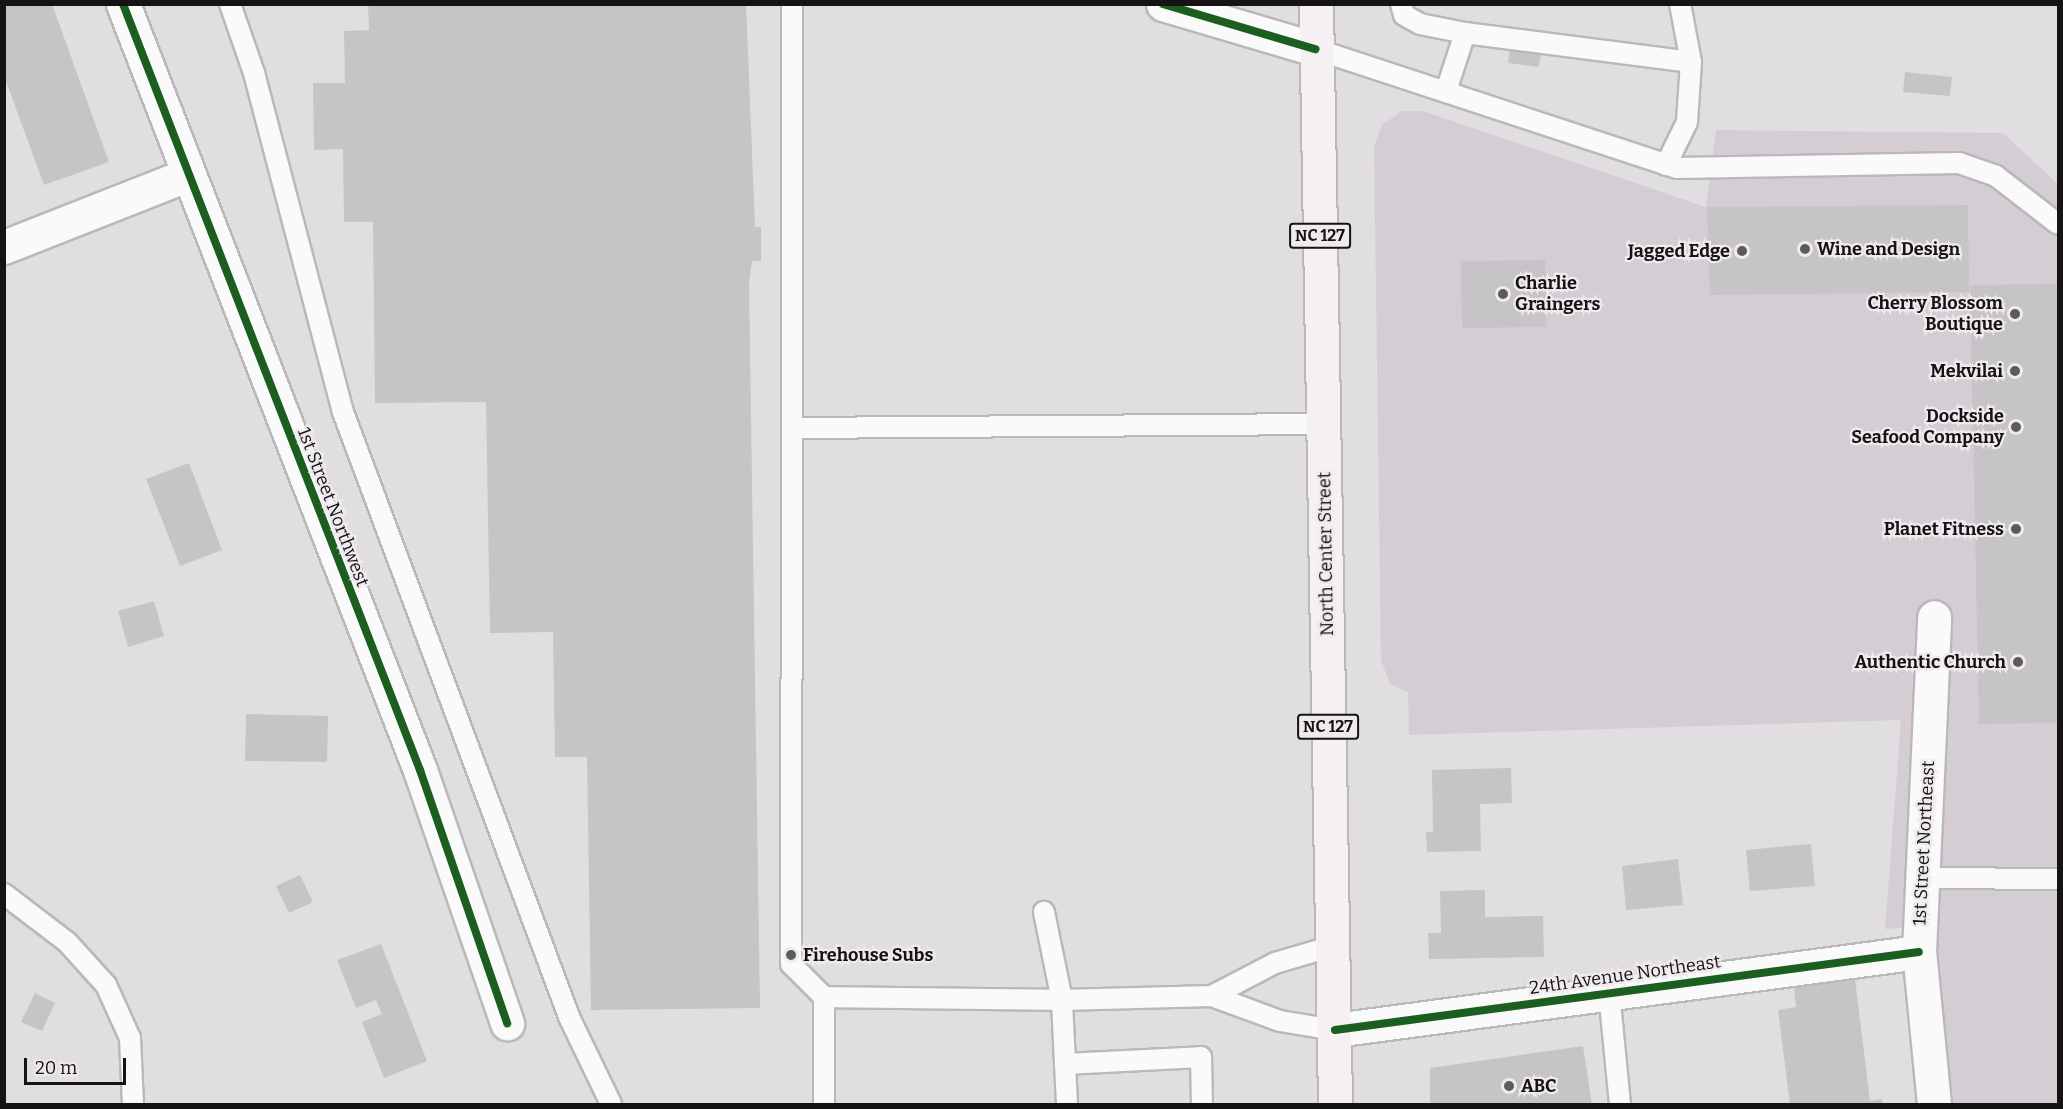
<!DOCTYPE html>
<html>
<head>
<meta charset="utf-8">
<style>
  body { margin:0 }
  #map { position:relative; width:2063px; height:1109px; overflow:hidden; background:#e0dee0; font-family:Bitter,serif }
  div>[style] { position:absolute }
  .built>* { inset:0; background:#d4ced4 }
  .building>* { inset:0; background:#c6c4c6 }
  .roads { filter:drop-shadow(2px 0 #bab8ba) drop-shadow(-2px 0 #bab8ba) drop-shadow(0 2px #bab8ba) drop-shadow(0 -2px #bab8ba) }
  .lane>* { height:20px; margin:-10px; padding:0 10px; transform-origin:10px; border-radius:10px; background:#fafafa }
  .street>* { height:33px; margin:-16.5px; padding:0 16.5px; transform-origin:16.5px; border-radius:16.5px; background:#fafafa }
  .primary>* { height:33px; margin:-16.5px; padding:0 16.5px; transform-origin:16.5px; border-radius:16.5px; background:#f4f0f4 }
  .cycleway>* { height:8px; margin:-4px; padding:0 4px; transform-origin:4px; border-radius:4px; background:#1b5e20 }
  .dots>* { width:16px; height:16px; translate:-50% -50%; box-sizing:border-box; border:3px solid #eeeaee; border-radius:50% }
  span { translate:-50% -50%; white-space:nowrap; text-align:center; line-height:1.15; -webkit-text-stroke:4.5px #eeeaee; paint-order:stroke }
  .shield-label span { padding:2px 4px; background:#eeeaee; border:2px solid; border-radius:4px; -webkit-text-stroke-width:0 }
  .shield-label { font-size:16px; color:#151314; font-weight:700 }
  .poi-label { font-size:18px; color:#151314; font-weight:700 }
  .left { translate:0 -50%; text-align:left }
  .right { translate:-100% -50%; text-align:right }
  .street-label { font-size:18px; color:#151314 }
  .frame { position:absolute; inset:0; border:6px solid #151314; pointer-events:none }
  .scale { position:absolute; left:24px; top:1058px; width:102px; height:27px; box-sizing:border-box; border:3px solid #151314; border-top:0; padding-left:8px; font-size:18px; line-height:21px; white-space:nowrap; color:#151314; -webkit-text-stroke:4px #eeeaee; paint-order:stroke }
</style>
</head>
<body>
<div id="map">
  <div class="built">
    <i style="clip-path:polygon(1402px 111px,1423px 111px,1706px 207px,1716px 130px,2003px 133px,2058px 184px,2058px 1104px,1949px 1104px,1927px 926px,1885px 929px,1901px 720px,1409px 735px,1408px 692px,1390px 684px,1381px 660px,1374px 147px,1382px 125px)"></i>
  </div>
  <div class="building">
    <i style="clip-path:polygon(4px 4px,52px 4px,109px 162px,44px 185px,4px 76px)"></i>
    <i style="clip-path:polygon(368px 4px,746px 4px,755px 227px,761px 227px,761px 261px,752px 261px,749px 283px,760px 1008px,591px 1010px,587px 757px,555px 757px,553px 632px,490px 633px,486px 402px,375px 403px,373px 222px,344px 222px,343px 149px,314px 150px,313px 83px,345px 83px,344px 31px,369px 30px)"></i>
    <i style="clip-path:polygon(1512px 32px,1543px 37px,1539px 67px,1508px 63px)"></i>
    <i style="clip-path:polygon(1905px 72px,1952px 77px,1950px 96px,1903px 92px)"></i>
    <i style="clip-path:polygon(1968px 205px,1969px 292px,1710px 295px,1707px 207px)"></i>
    <i style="clip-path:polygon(1545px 260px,1546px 327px,1462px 328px,1461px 261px)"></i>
    <i style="clip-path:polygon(2058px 284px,2058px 723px,1979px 724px,1970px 285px)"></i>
    <i style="clip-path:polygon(189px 463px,222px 550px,180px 566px,146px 479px)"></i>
    <i style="clip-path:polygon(154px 601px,164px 636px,128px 647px,118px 611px)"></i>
    <i style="clip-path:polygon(246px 714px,328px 716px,327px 762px,245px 761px)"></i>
    <i style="clip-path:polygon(1511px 768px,1512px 803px,1480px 804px,1481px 851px,1427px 852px,1426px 832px,1433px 832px,1432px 770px)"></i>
    <i style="clip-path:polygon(1811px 844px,1815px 886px,1750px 891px,1746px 850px)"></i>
    <i style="clip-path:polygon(1678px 859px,1683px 905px,1626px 910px,1622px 866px)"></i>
    <i style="clip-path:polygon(300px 875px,313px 902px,289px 913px,276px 886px)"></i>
    <i style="clip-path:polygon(1485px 890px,1485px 917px,1543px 916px,1544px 957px,1429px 959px,1428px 933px,1441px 933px,1440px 891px)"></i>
    <i style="clip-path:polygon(381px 944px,427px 1061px,384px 1078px,362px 1022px,382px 1014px,376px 1000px,356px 1008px,337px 960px)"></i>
    <i style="clip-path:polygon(1855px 979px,1870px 1101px,1882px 1099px,1883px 1104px,1790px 1104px,1778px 1010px,1796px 1007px,1794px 987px)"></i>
    <i style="clip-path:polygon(35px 993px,55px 1003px,42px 1031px,21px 1022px)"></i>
    <i style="clip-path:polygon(1583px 1046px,1592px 1104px,1430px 1104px,1430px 1068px)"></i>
  </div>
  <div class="roads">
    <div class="lane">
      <i style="left:230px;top:4px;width:73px;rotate:70.8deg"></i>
      <i style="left:254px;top:73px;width:350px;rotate:75.3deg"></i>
      <i style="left:343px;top:412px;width:648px;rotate:69.5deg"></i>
      <i style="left:570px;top:1019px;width:94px;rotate:64.2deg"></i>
      <i style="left:792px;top:4px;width:424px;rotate:90deg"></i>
      <i style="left:792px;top:428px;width:533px;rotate:-0.43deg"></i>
      <i style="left:1401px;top:4px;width:11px;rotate:75deg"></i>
      <i style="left:1404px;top:15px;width:18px;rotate:29deg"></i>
      <i style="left:1420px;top:24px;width:46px;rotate:11.3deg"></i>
      <i style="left:1465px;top:33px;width:61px;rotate:108.1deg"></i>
      <i style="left:1465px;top:33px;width:228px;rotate:7.3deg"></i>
      <i style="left:1315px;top:49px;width:381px;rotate:18.2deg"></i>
      <i style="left:1677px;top:168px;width:282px;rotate:-1deg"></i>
      <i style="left:1959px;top:163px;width:39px;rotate:19deg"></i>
      <i style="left:1996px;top:176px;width:78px;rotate:37.7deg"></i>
      <i style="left:1666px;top:165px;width:48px;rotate:-64deg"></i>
      <i style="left:1687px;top:122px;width:60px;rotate:-86.2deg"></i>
      <i style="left:1691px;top:62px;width:59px;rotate:-100.7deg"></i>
      <i style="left:792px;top:428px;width:536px;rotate:90.11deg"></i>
      <i style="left:791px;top:964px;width:47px;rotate:45deg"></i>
      <i style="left:1922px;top:878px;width:136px;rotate:0.4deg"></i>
      <i style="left:4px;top:894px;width:79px;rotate:37.3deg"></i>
      <i style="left:67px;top:942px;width:58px;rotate:47.8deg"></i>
      <i style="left:106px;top:985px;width:58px;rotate:65.6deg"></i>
      <i style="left:130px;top:1038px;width:66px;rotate:87.4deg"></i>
      <i style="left:1333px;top:946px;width:60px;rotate:163.7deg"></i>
      <i style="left:1275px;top:963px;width:71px;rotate:152.4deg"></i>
      <i style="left:1212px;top:996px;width:72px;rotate:20.2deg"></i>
      <i style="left:1280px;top:1021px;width:56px;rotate:9.3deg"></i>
      <i style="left:1609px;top:992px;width:113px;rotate:84.4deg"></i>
      <i style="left:1065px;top:1064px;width:136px;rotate:-2.9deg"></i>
      <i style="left:1201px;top:1057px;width:47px;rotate:88.8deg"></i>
      <i style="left:824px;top:1104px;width:107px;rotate:-90deg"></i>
      <i style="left:824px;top:997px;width:238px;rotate:0.7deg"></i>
      <i style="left:1062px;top:1000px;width:90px;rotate:-101.6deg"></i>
      <i style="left:1067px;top:1104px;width:104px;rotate:-92.8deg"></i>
      <i style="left:1062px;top:1000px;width:150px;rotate:-1.5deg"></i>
    </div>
    <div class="street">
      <i style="left:123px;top:4px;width:822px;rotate:68.81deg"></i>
      <i style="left:420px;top:770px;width:268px;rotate:71deg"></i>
      <i style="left:1163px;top:4px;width:159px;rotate:16.5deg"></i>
      <i style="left:4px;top:247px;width:197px;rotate:-21.5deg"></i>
      <i style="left:1335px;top:1030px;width:589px;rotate:-7.61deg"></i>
      <i style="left:1934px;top:1104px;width:153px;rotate:-95.6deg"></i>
      <i style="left:1919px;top:952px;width:335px;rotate:-87.4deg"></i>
    </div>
    <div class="primary">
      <i style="left:1316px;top:4px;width:1100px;rotate:89.01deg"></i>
    </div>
  </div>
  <div class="cycleway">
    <i style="left:123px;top:4px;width:822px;rotate:68.81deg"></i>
    <i style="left:420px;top:770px;width:268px;rotate:71deg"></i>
    <i style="left:1163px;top:4px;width:159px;rotate:16.5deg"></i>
    <i style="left:1335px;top:1030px;width:589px;rotate:-7.61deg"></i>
  </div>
  <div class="dots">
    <i style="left:1805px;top:249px;background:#5c5a5b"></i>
    <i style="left:1742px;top:251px;background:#5c5a5b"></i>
    <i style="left:1503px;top:294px;background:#5c5a5b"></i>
    <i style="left:2015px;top:314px;background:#5c5a5b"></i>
    <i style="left:2015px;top:371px;background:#5c5a5b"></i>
    <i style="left:2016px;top:427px;background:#5c5a5b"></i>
    <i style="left:2016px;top:529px;background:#5c5a5b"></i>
    <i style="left:2018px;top:662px;background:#5c5a5b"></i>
    <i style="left:791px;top:955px;background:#5c5a5b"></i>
    <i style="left:1509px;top:1086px;background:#5c5a5b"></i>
  </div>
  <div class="shield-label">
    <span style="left:1320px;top:236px">NC 127</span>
    <span style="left:1328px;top:727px">NC 127</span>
  </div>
  <div class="poi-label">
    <span class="left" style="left:1817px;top:249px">Wine and Design</span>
    <span class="right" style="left:1730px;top:251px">Jagged Edge</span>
    <span class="left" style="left:1515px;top:294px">Charlie<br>Graingers</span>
    <span class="right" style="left:2003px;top:314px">Cherry Blossom<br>Boutique</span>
    <span class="right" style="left:2003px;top:371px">Mekvilai</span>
    <span class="right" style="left:2004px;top:427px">Dockside<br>Seafood Company</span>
    <span class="right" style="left:2004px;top:529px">Planet Fitness</span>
    <span class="right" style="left:2006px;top:662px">Authentic Church</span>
    <span class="left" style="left:803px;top:955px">Firehouse Subs</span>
    <span class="left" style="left:1521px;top:1086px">ABC</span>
  </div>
  <div class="street-label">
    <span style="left:333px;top:507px;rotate:69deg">1st Street Northwest</span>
    <span style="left:1326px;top:554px;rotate:-91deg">North Center Street</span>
    <span style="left:1924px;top:843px;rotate:-87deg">1st Street Northeast</span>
    <span style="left:1625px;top:975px;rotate:-8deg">24th Avenue Northeast</span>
  </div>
  <div class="frame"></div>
  <div class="scale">20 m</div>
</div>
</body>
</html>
